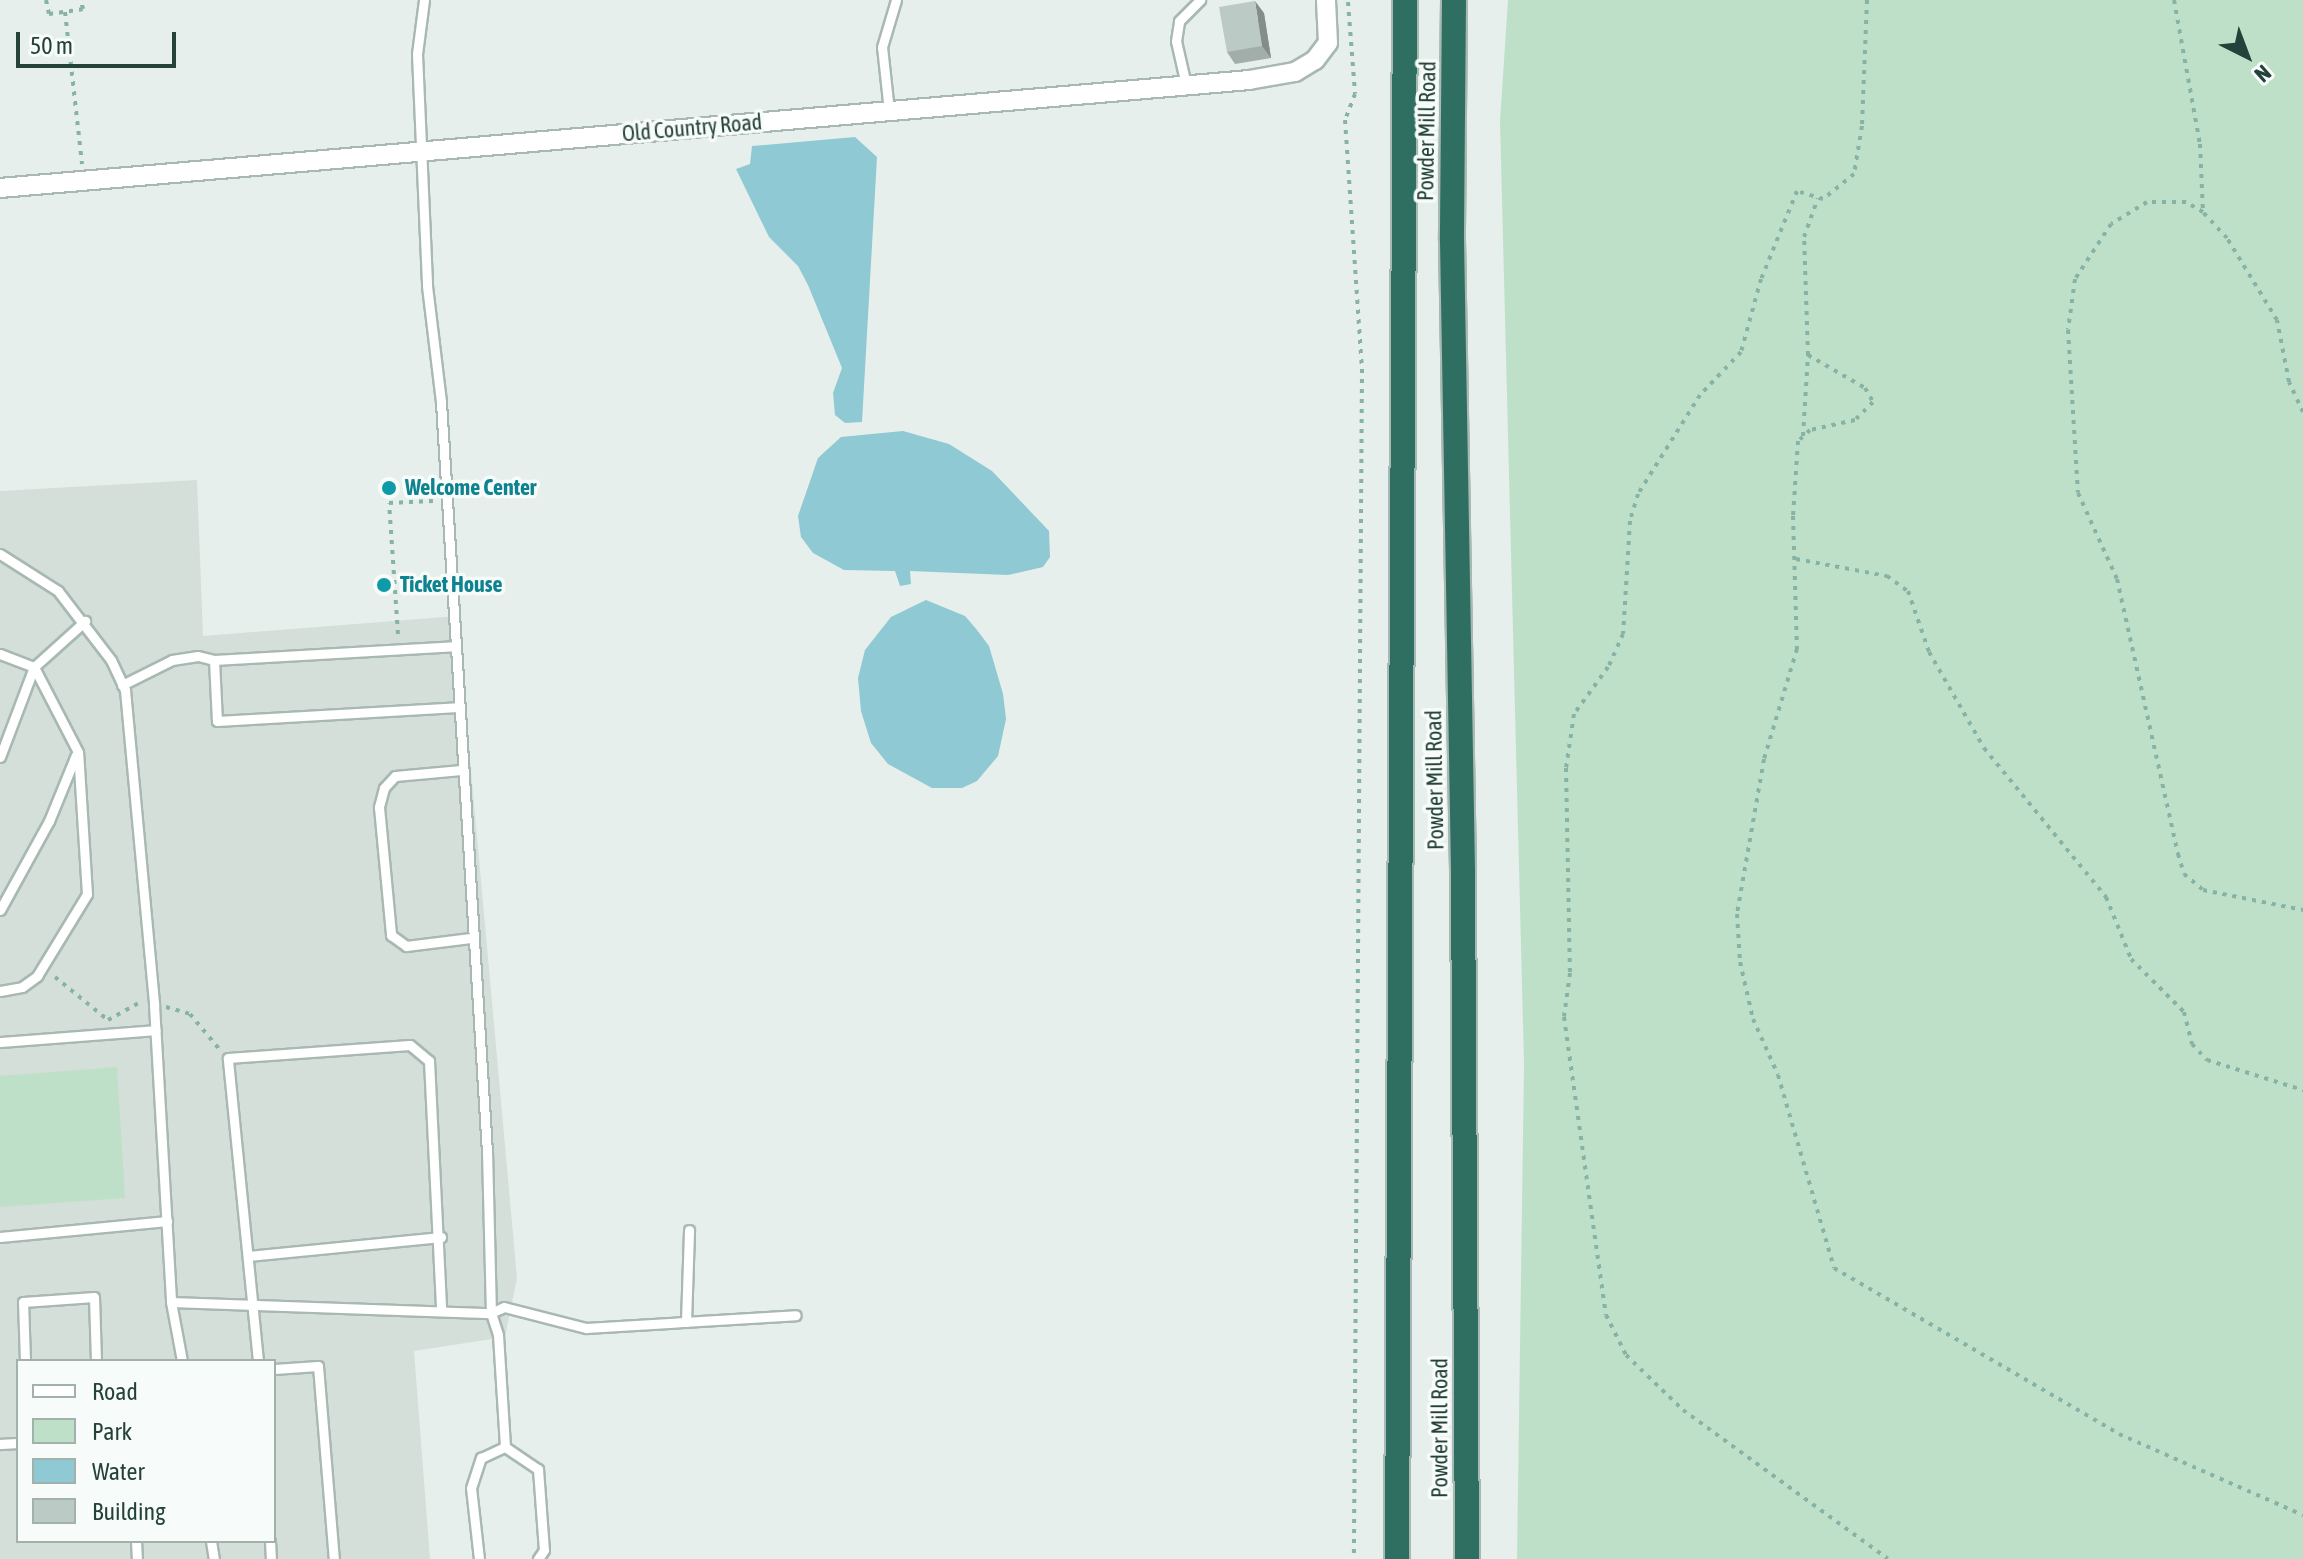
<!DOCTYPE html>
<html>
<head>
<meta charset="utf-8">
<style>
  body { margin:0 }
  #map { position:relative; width:2303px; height:1559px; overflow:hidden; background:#e6efeb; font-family:"Asap Condensed",sans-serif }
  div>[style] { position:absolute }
  .built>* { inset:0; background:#d4dfda }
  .green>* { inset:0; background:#bfe0c8 }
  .water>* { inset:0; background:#8ec9d4 }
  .path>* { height:4px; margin-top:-2px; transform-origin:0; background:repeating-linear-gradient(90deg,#86b3a5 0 4px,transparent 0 10px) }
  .roads { filter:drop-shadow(2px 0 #a8b8b2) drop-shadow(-2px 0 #a8b8b2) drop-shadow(0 2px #a8b8b2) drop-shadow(0 -2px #a8b8b2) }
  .lane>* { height:9px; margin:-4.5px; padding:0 4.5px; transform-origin:4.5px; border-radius:4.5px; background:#fff }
  .street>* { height:18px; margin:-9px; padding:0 9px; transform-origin:9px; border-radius:9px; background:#fff }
  .highway>* { height:24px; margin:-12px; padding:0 12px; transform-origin:12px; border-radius:12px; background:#2f6f62 }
  .wall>* { inset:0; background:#a1aea9 }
  .shaded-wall>* { inset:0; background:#838d89 }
  .building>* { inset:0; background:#bbcac4 }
  .dots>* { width:22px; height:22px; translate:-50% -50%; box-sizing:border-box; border:4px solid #f7fbf9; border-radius:50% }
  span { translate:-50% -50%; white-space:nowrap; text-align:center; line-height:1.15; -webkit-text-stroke:7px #f7fbf9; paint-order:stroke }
  .street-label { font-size:22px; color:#24423a }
  .culture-label { font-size:22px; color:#0d838f; font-weight:700 }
  .left { translate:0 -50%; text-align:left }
  .legend { position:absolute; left:16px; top:1359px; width:260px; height:184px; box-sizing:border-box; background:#f7fbf9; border:2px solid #a3b1ad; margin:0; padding:10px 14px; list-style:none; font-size:24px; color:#24423a }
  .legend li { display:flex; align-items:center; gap:16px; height:40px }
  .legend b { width:40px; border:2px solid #a3b1ad }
  .north { position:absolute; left:2207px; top:16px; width:80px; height:80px; -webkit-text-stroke:6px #f7fbf9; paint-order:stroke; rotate:138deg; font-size:22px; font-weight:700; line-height:32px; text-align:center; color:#24423a }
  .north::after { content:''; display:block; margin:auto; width:28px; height:36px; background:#24423a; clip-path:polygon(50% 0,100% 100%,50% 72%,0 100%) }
  .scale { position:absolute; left:16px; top:32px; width:160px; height:36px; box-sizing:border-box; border:4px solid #24423a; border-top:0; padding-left:10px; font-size:24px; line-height:28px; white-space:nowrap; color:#24423a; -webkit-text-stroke:6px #f7fbf9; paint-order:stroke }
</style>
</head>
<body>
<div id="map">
  <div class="built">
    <i style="clip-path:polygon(evenodd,197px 480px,203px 636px,457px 616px,517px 1278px,505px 1337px,414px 1351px,430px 1559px,0 1559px,0 491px,197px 480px,18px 1361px,274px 1361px,274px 1541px,18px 1541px,18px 1361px)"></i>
  </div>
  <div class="green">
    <i style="clip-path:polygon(1508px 0,2303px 0,2303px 1559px,1517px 1559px,1524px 1064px,1500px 121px)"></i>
    <i style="clip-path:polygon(117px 1067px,125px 1198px,0 1207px,0 1076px)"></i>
  </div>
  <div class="water">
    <i style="clip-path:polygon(855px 137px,877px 157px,862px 422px,845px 423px,835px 415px,833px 393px,842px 368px,808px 285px,798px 266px,769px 237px,736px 169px,750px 164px,752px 146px)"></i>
    <i style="clip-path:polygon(903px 431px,949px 444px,992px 471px,1049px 531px,1050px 557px,1043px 567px,1008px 575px,910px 571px,911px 584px,900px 586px,895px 571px,844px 570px,813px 553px,801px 537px,798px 516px,818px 458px,841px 437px)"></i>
    <i style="clip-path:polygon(926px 600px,965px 616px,977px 630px,989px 646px,1003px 694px,1006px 719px,998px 756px,977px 781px,962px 788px,932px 788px,888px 764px,871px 743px,861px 711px,858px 678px,865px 650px,891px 617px)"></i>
  </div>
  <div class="path">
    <i style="left:46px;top:0;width:14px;rotate:78deg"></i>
    <i style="left:49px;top:14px;width:34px;rotate:-8deg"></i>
    <i style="left:83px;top:9px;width:9px;rotate:-103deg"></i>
    <i style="left:1867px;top:0;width:126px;rotate:92.3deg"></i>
    <i style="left:1862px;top:126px;width:49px;rotate:99.5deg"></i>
    <i style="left:1854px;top:174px;width:40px;rotate:141deg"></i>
    <i style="left:1823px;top:199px;width:27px;rotate:-163deg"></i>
    <i style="left:1797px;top:191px;width:95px;rotate:112.2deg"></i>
    <i style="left:1761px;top:279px;width:76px;rotate:105.3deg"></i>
    <i style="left:1741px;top:352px;width:59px;rotate:133.6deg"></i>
    <i style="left:1700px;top:395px;width:117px;rotate:122.1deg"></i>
    <i style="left:1638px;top:494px;width:28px;rotate:107deg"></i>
    <i style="left:1630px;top:521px;width:113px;rotate:93.5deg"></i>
    <i style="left:1623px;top:634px;width:36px;rotate:114deg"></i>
    <i style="left:1608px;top:667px;width:58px;rotate:125.9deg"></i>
    <i style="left:1574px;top:714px;width:55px;rotate:98.4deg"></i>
    <i style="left:1566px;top:768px;width:205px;rotate:88.9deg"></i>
    <i style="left:1570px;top:973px;width:44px;rotate:97.8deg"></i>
    <i style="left:1564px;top:1017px;width:301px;rotate:82deg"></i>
    <i style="left:1606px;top:1315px;width:45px;rotate:63.4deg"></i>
    <i style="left:1626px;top:1355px;width:79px;rotate:44deg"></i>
    <i style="left:1683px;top:1410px;width:253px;rotate:36deg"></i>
    <i style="left:2174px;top:0;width:146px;rotate:79.8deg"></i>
    <i style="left:2200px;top:144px;width:68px;rotate:87.5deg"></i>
    <i style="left:1348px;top:2px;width:92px;rotate:85.6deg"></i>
    <i style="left:1355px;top:94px;width:28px;rotate:111deg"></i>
    <i style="left:1345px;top:120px;width:250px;rotate:86.1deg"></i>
    <i style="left:1362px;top:369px;width:1190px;rotate:90.39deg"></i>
    <i style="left:65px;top:12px;width:153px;rotate:83.6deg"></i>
    <i style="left:1808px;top:355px;width:66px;rotate:30.1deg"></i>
    <i style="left:1865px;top:388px;width:16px;rotate:60deg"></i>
    <i style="left:1873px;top:402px;width:25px;rotate:135deg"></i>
    <i style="left:1855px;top:420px;width:46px;rotate:167.5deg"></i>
    <i style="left:1810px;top:430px;width:16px;rotate:137deg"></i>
    <i style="left:1798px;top:441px;width:75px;rotate:93.8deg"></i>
    <i style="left:1793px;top:516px;width:133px;rotate:88.3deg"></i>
    <i style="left:1797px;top:649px;width:115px;rotate:106.7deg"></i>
    <i style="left:1764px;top:759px;width:157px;rotate:99.9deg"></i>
    <i style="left:1737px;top:914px;width:48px;rotate:86.4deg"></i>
    <i style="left:1740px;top:962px;width:58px;rotate:77.2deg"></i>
    <i style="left:1753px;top:1019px;width:61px;rotate:65.9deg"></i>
    <i style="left:1778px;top:1075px;width:201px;rotate:73.8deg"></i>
    <i style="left:1834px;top:1268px;width:330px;rotate:30.2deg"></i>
    <i style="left:2119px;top:1434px;width:201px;rotate:23.8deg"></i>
    <i style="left:2303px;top:412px;width:33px;rotate:-115deg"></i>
    <i style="left:2289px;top:382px;width:63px;rotate:-101deg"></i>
    <i style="left:2277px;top:320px;width:96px;rotate:-121.4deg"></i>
    <i style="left:2227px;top:238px;width:35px;rotate:-133deg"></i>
    <i style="left:2203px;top:212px;width:20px;rotate:-150deg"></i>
    <i style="left:2186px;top:202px;width:39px;rotate:180deg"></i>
    <i style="left:2147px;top:202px;width:42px;rotate:148.6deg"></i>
    <i style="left:2111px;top:224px;width:66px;rotate:123.2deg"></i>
    <i style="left:2075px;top:279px;width:51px;rotate:97.8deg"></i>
    <i style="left:2068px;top:330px;width:163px;rotate:86.5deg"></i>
    <i style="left:2078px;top:493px;width:94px;rotate:65.6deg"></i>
    <i style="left:2117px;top:579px;width:282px;rotate:77.5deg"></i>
    <i style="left:2178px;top:854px;width:21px;rotate:73deg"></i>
    <i style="left:2184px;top:874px;width:25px;rotate:40deg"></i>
    <i style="left:2203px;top:890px;width:102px;rotate:11.3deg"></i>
    <i style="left:1803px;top:436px;width:81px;rotate:-86.5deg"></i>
    <i style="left:1808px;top:355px;width:118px;rotate:-91.9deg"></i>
    <i style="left:1804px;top:237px;width:41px;rotate:-70.3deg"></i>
    <i style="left:1796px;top:559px;width:93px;rotate:10.6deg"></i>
    <i style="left:1887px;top:576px;width:26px;rotate:36deg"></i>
    <i style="left:1908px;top:591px;width:65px;rotate:71deg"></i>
    <i style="left:1929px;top:652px;width:111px;rotate:60.2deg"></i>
    <i style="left:1984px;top:748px;width:193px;rotate:50.7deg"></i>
    <i style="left:2106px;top:897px;width:67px;rotate:68deg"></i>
    <i style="left:2131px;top:959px;width:75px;rotate:45deg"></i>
    <i style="left:2184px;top:1012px;width:33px;rotate:76deg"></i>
    <i style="left:2192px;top:1044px;width:22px;rotate:47deg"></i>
    <i style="left:2207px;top:1060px;width:101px;rotate:17.4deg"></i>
    <i style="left:398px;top:634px;width:131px;rotate:-93.9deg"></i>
    <i style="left:389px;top:503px;width:44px;rotate:-2.6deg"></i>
    <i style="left:55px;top:977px;width:68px;rotate:39.1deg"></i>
    <i style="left:108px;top:1020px;width:35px;rotate:-29deg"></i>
    <i style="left:166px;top:1007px;width:25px;rotate:16deg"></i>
    <i style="left:190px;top:1014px;width:47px;rotate:50.2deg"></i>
  </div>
  <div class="roads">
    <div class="lane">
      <i style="left:424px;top:0;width:54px;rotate:97.4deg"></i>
      <i style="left:417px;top:54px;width:232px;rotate:87.5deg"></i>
      <i style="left:427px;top:286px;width:117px;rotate:83.1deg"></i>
      <i style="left:441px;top:402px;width:750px;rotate:86.49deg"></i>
      <i style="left:487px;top:1151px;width:162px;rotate:88.6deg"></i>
      <i style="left:491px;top:1313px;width:23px;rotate:72deg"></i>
      <i style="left:498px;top:1335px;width:112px;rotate:86.4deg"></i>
      <i style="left:1186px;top:85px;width:45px;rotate:-102.8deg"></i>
      <i style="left:1176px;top:41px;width:20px;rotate:-81deg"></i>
      <i style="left:1179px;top:21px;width:30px;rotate:-45deg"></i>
      <i style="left:889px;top:111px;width:64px;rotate:-96.2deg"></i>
      <i style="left:882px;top:47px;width:49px;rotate:-73.4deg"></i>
      <i style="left:0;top:554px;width:69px;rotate:32.5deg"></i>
      <i style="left:58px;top:591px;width:87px;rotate:52.5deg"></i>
      <i style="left:111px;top:660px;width:33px;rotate:65deg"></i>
      <i style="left:125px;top:690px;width:316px;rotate:84.7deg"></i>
      <i style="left:154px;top:1005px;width:297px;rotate:86.7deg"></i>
      <i style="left:171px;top:1302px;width:60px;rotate:79.4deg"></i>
      <i style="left:0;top:654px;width:36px;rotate:21deg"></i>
      <i style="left:34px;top:667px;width:69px;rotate:-42deg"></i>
      <i style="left:214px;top:660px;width:61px;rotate:87.2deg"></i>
      <i style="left:217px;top:721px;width:241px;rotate:-3.3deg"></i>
      <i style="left:122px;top:685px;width:56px;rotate:-26.6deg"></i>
      <i style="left:172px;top:660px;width:26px;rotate:-9deg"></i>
      <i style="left:198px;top:656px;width:16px;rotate:14deg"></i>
      <i style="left:214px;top:660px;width:240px;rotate:-3.3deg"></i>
      <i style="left:0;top:757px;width:96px;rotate:-69.3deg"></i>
      <i style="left:461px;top:770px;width:66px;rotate:174.8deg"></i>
      <i style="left:395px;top:776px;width:16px;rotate:133deg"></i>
      <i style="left:384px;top:788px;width:20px;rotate:105deg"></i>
      <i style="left:379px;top:807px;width:129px;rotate:84.6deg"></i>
      <i style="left:391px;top:935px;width:19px;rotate:36deg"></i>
      <i style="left:406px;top:946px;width:65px;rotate:-7deg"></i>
      <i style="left:0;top:910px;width:102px;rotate:-61.2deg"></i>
      <i style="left:49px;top:821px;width:71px;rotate:-67.8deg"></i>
      <i style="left:0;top:991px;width:22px;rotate:-10deg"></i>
      <i style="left:22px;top:987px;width:19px;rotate:-36deg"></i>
      <i style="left:37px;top:976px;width:96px;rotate:-58.6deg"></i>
      <i style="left:87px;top:894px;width:142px;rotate:-93.6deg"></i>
      <i style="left:78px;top:752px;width:96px;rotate:-117.4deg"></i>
      <i style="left:0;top:1042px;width:156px;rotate:-4.4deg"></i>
      <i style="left:0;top:1237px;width:168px;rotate:-5.5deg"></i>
      <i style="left:248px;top:1256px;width:194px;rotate:-5.6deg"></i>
      <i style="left:171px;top:1302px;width:320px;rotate:2deg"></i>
      <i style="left:491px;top:1313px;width:14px;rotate:-25deg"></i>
      <i style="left:504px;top:1307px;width:85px;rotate:14.4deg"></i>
      <i style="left:586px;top:1328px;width:210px;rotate:-3.5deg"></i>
      <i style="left:686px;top:1322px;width:92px;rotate:-88.1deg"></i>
      <i style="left:25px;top:1361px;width:59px;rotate:-91.9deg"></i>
      <i style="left:23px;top:1302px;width:71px;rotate:-4deg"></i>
      <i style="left:94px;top:1297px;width:64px;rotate:88.2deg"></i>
      <i style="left:258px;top:1361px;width:304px;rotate:-95.7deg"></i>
      <i style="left:228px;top:1058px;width:182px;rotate:-4.1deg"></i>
      <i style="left:410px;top:1045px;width:25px;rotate:40deg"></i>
      <i style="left:429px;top:1061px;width:247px;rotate:87.2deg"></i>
      <i style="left:274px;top:1369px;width:44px;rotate:-3.9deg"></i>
      <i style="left:318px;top:1366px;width:194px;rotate:85.3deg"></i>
      <i style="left:0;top:1444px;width:18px;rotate:-3deg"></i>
      <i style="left:505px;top:1447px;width:40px;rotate:34deg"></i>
      <i style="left:538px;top:1469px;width:81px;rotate:85.8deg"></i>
      <i style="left:544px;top:1550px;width:11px;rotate:124deg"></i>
      <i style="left:136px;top:1541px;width:18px;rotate:87deg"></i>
      <i style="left:211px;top:1541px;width:18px;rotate:81deg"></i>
      <i style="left:270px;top:1541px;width:18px;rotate:87deg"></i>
      <i style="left:479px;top:1559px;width:71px;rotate:-96.4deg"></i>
      <i style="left:471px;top:1488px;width:32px;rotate:-72deg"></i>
      <i style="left:481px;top:1458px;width:26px;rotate:-25deg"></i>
    </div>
    <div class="street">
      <i style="left:0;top:188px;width:1254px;rotate:-4.94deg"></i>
      <i style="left:1249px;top:80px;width:47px;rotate:-9.9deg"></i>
      <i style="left:1295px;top:72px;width:23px;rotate:-31deg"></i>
      <i style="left:1315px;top:60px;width:21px;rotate:-53deg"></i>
      <i style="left:1328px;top:43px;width:43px;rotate:-92.7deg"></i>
    </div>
    <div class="highway">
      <i style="left:1454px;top:0;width:240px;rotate:90.5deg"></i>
      <i style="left:1452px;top:240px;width:631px;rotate:89deg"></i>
      <i style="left:1463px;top:871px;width:688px;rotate:89.67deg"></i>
      <i style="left:1397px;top:1559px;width:1559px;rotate:-89.71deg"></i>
    </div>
  </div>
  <div class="wall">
    <i style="clip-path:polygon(1264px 13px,1271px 58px,1235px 64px,1227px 52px)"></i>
  </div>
  <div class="shaded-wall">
    <i style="clip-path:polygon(1255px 1px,1264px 13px,1271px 58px,1262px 46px)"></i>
  </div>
  <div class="building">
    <i style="clip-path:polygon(1255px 1px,1262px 46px,1227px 52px,1219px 7px)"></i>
  </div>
  <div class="dots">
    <i style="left:389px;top:488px;background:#0f9aa8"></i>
    <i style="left:384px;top:585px;background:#0f9aa8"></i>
  </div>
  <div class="street-label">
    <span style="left:692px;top:128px;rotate:-5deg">Old Country Road</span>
    <span style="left:1427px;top:131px;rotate:-89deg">Powder Mill Road</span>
    <span style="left:1435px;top:780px;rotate:-91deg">Powder Mill Road</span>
    <span style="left:1440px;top:1428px;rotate:-90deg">Powder Mill Road</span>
  </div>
  <div class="culture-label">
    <span class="left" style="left:405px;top:488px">Welcome Center</span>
    <span class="left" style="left:400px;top:585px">Ticket House</span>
  </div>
  <ul class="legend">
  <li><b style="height:10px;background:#fff"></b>Road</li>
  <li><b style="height:22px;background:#bfe0c8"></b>Park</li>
  <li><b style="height:22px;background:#8ec9d4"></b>Water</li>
  <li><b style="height:22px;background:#bbcac4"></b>Building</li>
  </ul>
  <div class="north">N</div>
  <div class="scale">50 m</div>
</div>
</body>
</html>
